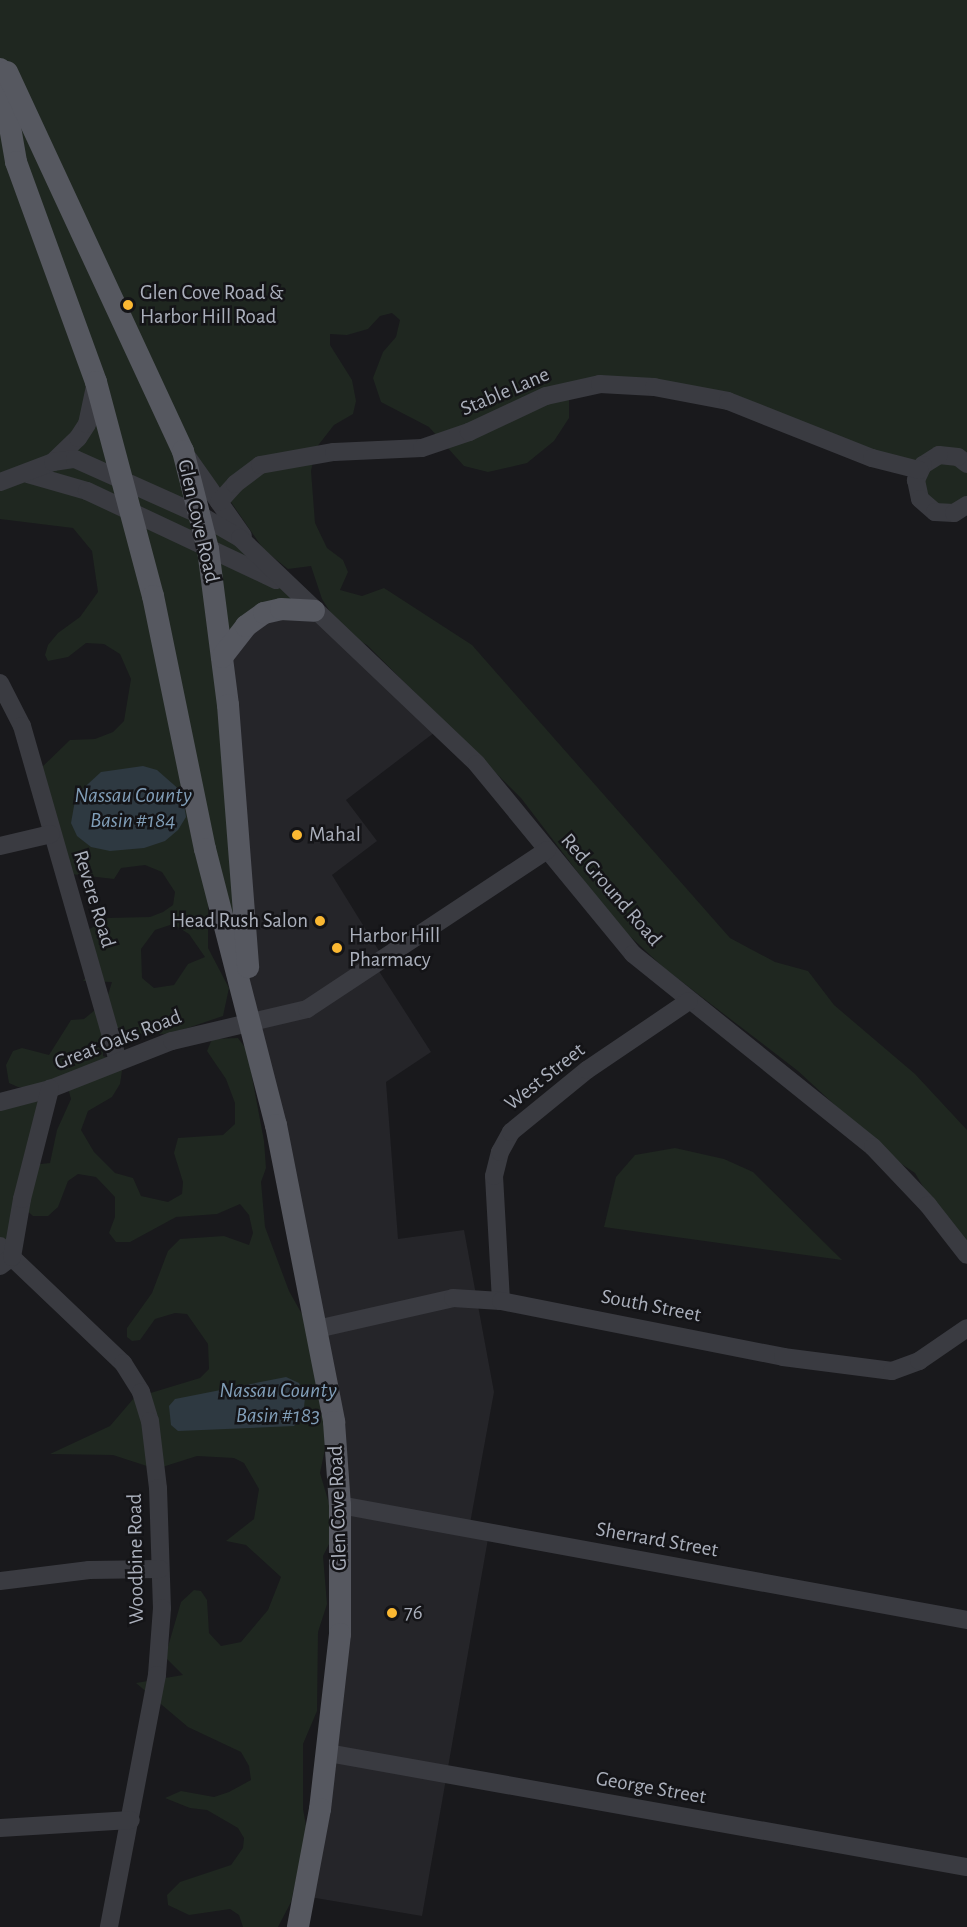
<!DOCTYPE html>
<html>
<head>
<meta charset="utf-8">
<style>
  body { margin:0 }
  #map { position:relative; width:967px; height:1927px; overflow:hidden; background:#19191c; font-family:"Alegreya Sans",sans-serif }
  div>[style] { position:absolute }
  .built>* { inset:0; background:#252529 }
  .green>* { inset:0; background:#1f2720 }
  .water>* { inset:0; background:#2e3941 }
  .minor>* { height:18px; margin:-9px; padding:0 9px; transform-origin:9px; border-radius:9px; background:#3a3b41 }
  .major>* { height:22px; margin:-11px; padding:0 11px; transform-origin:11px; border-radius:11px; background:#565860 }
  .dots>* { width:16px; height:16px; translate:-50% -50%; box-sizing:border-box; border:3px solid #141417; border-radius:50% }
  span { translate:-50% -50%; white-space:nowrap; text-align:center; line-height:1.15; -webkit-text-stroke:5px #141417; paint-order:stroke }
  .poi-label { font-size:21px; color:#abb0bc }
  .left { translate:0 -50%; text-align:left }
  .right { translate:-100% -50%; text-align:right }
  .street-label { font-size:21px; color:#abb0bc }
  .water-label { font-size:22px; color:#819eb8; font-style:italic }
</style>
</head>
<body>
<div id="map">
  <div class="built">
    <i style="clip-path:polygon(314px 611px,439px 729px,346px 800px,377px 841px,332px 875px,384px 959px,375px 965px,431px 1052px,386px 1082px,398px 1239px,464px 1230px,494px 1392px,469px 1529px,489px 1533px,422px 1916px,304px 1896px,320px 1809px,340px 1505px,252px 1023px,222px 657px,246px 626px)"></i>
  </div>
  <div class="green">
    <i style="clip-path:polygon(evenodd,0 0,967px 0,967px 464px,958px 457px,919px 470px,728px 401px,600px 384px,569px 399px,569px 418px,554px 441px,527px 463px,488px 472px,464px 466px,429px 427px,381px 402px,373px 378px,383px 352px,396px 337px,400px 320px,392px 313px,380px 316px,368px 329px,347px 335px,330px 334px,330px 345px,352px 380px,356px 401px,353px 414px,334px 425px,316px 448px,311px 471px,315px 523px,327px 548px,343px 560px,348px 572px,340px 590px,362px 596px,384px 588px,472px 645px,730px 938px,775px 962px,808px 971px,834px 1005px,915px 1074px,967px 1130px,967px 1244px,932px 1202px,915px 1173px,891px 1157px,798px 1071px,664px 968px,618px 925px,521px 798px,367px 645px,342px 631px,322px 599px,311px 566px,288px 569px,264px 550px,222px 489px,201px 470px,207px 518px,314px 611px,281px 609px,222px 657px,252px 1023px,208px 905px,208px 948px,229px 988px,223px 1016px,170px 1034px,103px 1033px,103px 1056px,113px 1059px,122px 1071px,120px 1084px,112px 1097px,88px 1111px,81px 1130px,94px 1152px,115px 1173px,133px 1178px,141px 1196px,168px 1202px,182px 1194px,183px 1182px,174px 1153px,178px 1138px,223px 1135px,235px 1124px,235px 1103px,226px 1079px,207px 1051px,212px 1039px,238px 1038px,247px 1050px,264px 1141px,266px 1168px,261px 1182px,265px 1227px,289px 1291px,321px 1348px,325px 1449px,320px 1473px,333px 1517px,332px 1538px,323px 1556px,327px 1604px,318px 1632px,317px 1711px,303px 1744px,303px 1809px,307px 1831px,291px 1902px,278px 1927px,243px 1927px,239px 1915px,230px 1909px,189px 1915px,168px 1905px,167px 1895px,180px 1882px,231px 1865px,243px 1848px,244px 1838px,238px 1828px,207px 1810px,190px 1808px,165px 1798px,181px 1791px,214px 1797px,229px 1792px,251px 1780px,249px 1766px,241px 1752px,188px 1727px,136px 1683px,183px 1675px,165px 1657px,181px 1602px,194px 1590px,201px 1591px,207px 1600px,209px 1633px,221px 1646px,241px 1642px,268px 1610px,281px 1577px,246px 1545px,226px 1541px,254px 1519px,259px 1489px,244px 1463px,234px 1458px,197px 1456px,156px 1469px,113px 1455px,50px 1454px,110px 1426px,134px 1398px,200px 1378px,209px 1369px,208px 1344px,187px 1314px,175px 1313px,155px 1319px,140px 1340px,132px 1341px,127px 1337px,127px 1328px,152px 1293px,168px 1251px,180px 1239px,224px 1236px,249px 1245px,253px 1233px,249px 1215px,240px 1204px,217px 1214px,176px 1217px,130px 1242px,116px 1242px,109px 1233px,115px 1217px,115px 1197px,96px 1177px,78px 1174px,68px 1181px,58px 1207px,48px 1216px,33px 1216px,24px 1208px,12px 1257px,0 1246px,0 1102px,50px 1089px,35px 1161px,41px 1164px,50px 1163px,57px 1130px,71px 1099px,68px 1088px,18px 1087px,9px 1083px,6px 1065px,13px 1051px,22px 1048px,49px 1055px,71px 1020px,84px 1019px,106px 1001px,112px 982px,83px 981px,97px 962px,88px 930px,108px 918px,150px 917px,163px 912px,173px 905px,175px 892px,162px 872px,145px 865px,121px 868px,114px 879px,62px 873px,40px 769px,70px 740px,95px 739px,113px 732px,124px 721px,131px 679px,120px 654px,104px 644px,86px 643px,68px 657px,48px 661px,45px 655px,48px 645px,58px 633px,80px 617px,98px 592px,92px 551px,73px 528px,0 519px,0 127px,16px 162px,0 69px,0 0,173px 924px,189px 934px,205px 957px,188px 964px,174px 985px,154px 988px,142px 978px,141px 949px,155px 930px,173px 924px)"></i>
    <i style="clip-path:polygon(947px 459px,967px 471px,967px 497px,953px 507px,930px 501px,923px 479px,926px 471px)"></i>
    <i style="clip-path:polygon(675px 1148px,724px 1159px,753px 1172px,842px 1260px,604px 1227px,616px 1177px,635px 1155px)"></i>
  </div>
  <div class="water">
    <i style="clip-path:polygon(143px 766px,157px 770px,182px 792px,186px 817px,178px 830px,165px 841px,144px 848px,110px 851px,91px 847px,77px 836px,71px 823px,76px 795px,101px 772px)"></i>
    <i style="clip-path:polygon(286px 1377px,299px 1383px,305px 1398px,303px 1416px,294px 1426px,178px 1431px,171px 1425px,169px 1406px,175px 1399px)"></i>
  </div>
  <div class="minor">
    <i style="left:188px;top:458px;width:95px;rotate:54.8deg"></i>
    <i style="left:53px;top:462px;width:35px;rotate:-44deg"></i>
    <i style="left:78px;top:438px;width:17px;rotate:-57deg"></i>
    <i style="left:87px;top:424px;width:38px;rotate:-78deg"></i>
    <i style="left:967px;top:464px;width:11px;rotate:-142deg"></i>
    <i style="left:958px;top:457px;width:19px;rotate:-174deg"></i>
    <i style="left:939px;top:455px;width:19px;rotate:148deg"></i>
    <i style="left:923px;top:465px;width:17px;rotate:115deg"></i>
    <i style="left:916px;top:480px;width:19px;rotate:78deg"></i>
    <i style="left:920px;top:499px;width:20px;rotate:41deg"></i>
    <i style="left:935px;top:512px;width:19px;rotate:3deg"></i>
    <i style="left:954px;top:513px;width:15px;rotate:-32deg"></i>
    <i style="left:28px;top:474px;width:61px;rotate:16.1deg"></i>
    <i style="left:87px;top:491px;width:209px;rotate:25.2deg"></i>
    <i style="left:0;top:482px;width:57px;rotate:-20.7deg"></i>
    <i style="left:53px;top:462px;width:22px;rotate:-8deg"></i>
    <i style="left:75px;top:459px;width:137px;rotate:24.1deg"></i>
    <i style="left:200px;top:515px;width:46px;rotate:29.9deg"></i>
    <i style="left:240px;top:538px;width:327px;rotate:43.6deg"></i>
    <i style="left:477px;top:764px;width:246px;rotate:50.6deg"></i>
    <i style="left:633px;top:954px;width:308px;rotate:38.8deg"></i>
    <i style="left:873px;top:1147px;width:80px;rotate:46.5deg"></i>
    <i style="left:928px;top:1205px;width:63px;rotate:52deg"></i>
    <i style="left:219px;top:502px;width:24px;rotate:-48deg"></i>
    <i style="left:235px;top:484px;width:31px;rotate:-37deg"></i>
    <i style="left:260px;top:465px;width:75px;rotate:-10deg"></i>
    <i style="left:334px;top:452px;width:88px;rotate:-2.6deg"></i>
    <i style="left:422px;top:448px;width:50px;rotate:-18.8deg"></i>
    <i style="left:469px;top:432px;width:85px;rotate:-25.1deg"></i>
    <i style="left:546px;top:396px;width:55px;rotate:-12.5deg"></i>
    <i style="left:600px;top:384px;width:54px;rotate:3.2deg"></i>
    <i style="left:654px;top:387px;width:75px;rotate:10.7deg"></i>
    <i style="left:728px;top:401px;width:155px;rotate:21.6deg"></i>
    <i style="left:872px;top:458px;width:49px;rotate:14.3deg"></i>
    <i style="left:0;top:683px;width:48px;rotate:62.9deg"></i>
    <i style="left:22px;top:726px;width:348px;rotate:74deg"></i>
    <i style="left:0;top:846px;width:52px;rotate:-13.2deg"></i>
    <i style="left:0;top:1102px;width:52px;rotate:-14.6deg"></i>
    <i style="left:50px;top:1089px;width:131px;rotate:-21.5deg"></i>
    <i style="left:172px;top:1041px;width:139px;rotate:-13.3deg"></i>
    <i style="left:307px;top:1009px;width:288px;rotate:-33.5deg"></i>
    <i style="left:0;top:1246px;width:170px;rotate:43.6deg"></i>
    <i style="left:123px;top:1363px;width:34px;rotate:58deg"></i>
    <i style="left:141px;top:1392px;width:30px;rotate:73deg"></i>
    <i style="left:150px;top:1421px;width:67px;rotate:83.2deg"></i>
    <i style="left:158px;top:1488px;width:120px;rotate:88.1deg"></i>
    <i style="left:162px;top:1608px;width:67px;rotate:94.3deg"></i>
    <i style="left:157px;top:1675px;width:257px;rotate:100.8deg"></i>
    <i style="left:0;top:1266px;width:15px;rotate:-37deg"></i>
    <i style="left:12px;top:1257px;width:59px;rotate:-80.2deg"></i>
    <i style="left:22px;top:1199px;width:114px;rotate:-75.7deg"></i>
    <i style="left:501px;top:1301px;width:125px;rotate:-93.2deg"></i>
    <i style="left:494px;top:1176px;width:25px;rotate:-76deg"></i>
    <i style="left:500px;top:1152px;width:23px;rotate:-61deg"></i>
    <i style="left:511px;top:1132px;width:98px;rotate:-39.2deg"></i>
    <i style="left:587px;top:1070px;width:123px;rotate:-34.1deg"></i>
    <i style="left:317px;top:1329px;width:139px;rotate:-12.8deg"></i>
    <i style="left:453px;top:1298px;width:48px;rotate:3.6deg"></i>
    <i style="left:501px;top:1301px;width:288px;rotate:11.2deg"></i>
    <i style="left:783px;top:1357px;width:110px;rotate:7.3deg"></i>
    <i style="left:892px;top:1371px;width:29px;rotate:-20deg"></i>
    <i style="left:919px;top:1361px;width:58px;rotate:-34.5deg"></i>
    <i style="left:340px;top:1505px;width:637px;rotate:10.39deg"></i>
    <i style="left:0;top:1581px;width:90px;rotate:-7deg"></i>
    <i style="left:89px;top:1570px;width:71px;rotate:-0.8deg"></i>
    <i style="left:328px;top:1753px;width:649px;rotate:10.12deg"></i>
    <i style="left:0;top:1828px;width:131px;rotate:-3.5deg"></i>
  </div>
  <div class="major">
    <i style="left:0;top:69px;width:94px;rotate:80.2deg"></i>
    <i style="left:16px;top:162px;width:234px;rotate:70deg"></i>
    <i style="left:96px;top:382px;width:221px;rotate:75.1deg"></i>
    <i style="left:153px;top:596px;width:258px;rotate:78.4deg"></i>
    <i style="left:205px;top:849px;width:285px;rotate:75.6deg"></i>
    <i style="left:276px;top:1125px;width:303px;rotate:78.9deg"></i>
    <i style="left:334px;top:1422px;width:83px;rotate:85.9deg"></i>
    <i style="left:340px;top:1505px;width:129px;rotate:90deg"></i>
    <i style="left:340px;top:1634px;width:176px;rotate:96.5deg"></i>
    <i style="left:320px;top:1809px;width:120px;rotate:100.6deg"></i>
    <i style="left:7px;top:72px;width:418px;rotate:65.1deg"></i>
    <i style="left:183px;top:451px;width:101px;rotate:75.7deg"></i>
    <i style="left:208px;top:549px;width:157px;rotate:82.7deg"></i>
    <i style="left:228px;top:705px;width:263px;rotate:85.6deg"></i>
    <i style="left:222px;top:657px;width:39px;rotate:-52deg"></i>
    <i style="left:246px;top:626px;width:22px;rotate:-36deg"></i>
    <i style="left:264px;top:613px;width:17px;rotate:-13deg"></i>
    <i style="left:281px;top:609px;width:33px;rotate:3deg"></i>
  </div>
  <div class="dots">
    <i style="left:128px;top:305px;background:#fbb832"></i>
    <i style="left:297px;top:835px;background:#fbb832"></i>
    <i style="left:320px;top:921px;background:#fbb832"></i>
    <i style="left:337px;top:948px;background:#fbb832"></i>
    <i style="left:392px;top:1613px;background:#fbb832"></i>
  </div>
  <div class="poi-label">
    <span class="left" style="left:140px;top:305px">Glen Cove Road &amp;<br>Harbor Hill Road</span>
    <span class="left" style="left:309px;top:835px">Mahal</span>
    <span class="right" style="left:308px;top:921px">Head Rush Salon</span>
    <span class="left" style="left:349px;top:948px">Harbor Hill<br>Pharmacy</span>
    <span class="left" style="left:404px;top:1613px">76</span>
  </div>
  <div class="street-label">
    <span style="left:505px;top:392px;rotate:-23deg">Stable Lane</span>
    <span style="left:198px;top:521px;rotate:77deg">Glen Cove Road</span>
    <span style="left:611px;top:890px;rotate:49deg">Red Ground Road</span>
    <span style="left:94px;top:899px;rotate:73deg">Revere Road</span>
    <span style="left:118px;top:1040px;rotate:-21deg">Great Oaks Road</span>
    <span style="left:545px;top:1077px;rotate:-38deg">West Street</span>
    <span style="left:651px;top:1306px;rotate:11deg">South Street</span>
    <span style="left:338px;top:1508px;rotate:-92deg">Glen Cove Road</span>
    <span style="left:657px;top:1540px;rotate:10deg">Sherrard Street</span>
    <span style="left:136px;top:1559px;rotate:-91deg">Woodbine Road</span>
    <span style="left:651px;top:1788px;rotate:10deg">George Street</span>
  </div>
  <div class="water-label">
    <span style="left:133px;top:808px">Nassau County<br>Basin #184</span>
    <span style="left:278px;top:1403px">Nassau County<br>Basin #183</span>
  </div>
</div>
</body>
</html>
